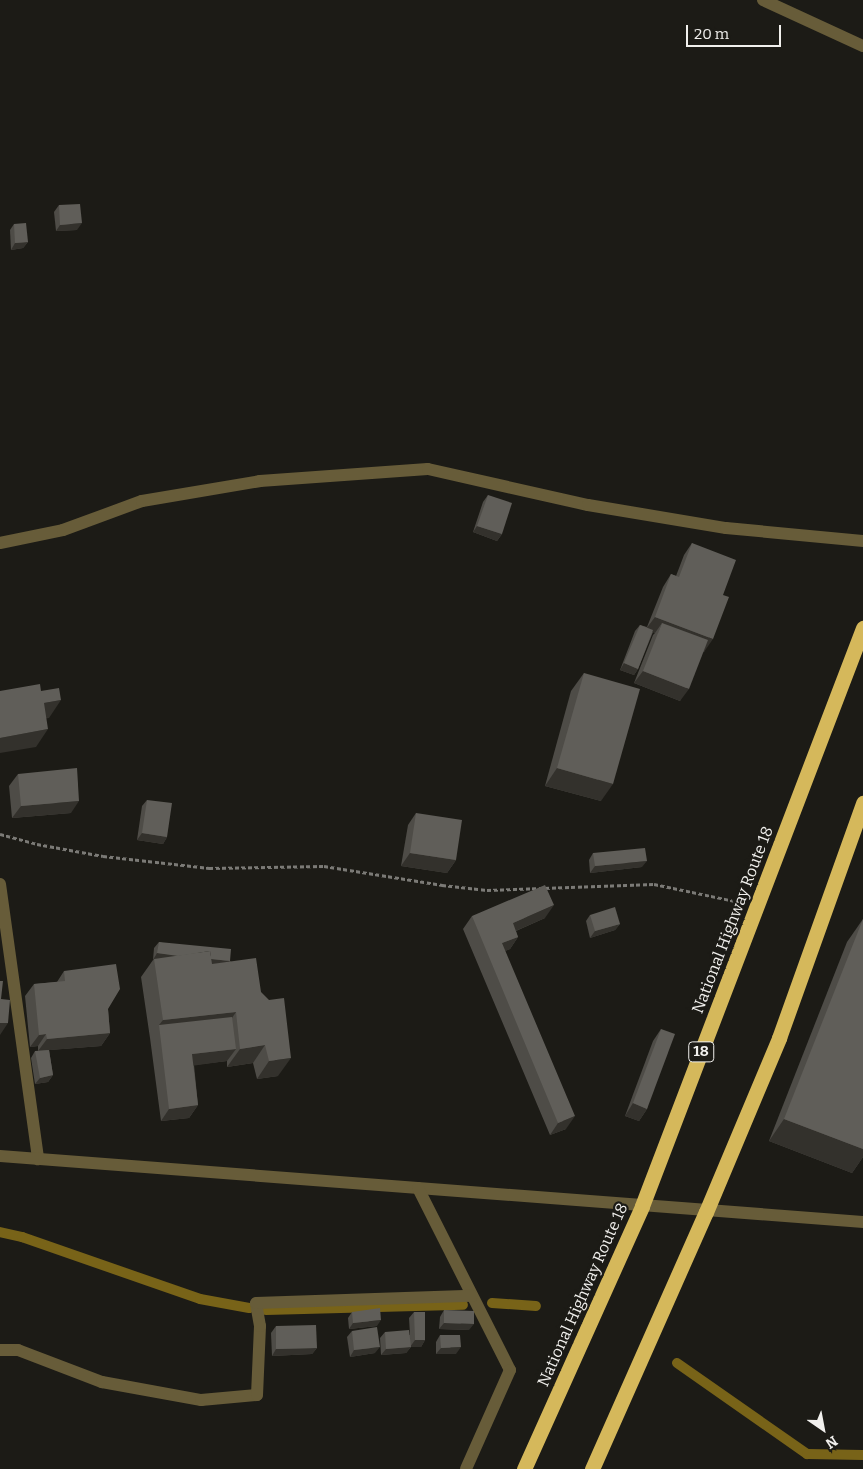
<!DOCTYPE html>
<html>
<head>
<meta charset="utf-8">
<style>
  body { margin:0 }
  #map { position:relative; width:863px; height:1469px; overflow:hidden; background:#1c1b16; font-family:Bitter,serif }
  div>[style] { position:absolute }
  .stream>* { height:10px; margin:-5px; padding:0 5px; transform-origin:5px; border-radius:5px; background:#786318 }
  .path>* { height:3px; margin-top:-1.5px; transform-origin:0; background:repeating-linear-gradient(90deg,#7b7a76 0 4px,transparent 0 6.5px) }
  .street>* { height:12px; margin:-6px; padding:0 6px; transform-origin:6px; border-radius:6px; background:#675c39 }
  .highway>* { height:15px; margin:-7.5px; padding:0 7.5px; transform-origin:7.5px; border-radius:7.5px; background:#d5b85b }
  .wall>* { inset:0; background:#4e4c47 }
  .shaded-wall>* { inset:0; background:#33312c }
  .building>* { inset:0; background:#605e59 }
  span { translate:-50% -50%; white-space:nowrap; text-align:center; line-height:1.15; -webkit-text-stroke:4.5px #1c1b16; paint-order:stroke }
  .shield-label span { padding:1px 4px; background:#1c1b16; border:1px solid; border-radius:4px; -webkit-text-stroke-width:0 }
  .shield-label { font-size:15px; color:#f1f0ed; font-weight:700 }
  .street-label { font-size:16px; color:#f1f0ed }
  .north { position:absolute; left:798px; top:1404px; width:50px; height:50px; -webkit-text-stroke:4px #1c1b16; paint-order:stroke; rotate:147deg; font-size:14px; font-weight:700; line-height:20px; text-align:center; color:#f1f0ed }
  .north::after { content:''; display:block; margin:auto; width:18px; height:22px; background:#f1f0ed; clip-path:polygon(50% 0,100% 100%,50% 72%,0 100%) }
  .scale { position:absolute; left:686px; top:25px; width:95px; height:22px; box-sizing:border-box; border:2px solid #f1f0ed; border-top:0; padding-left:6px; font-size:15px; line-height:18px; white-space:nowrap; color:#f1f0ed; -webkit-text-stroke:4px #1c1b16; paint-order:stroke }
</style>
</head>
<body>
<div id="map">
  <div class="stream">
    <i style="left:0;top:1232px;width:23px;rotate:13deg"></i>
    <i style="left:22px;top:1237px;width:188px;rotate:19.2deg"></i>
    <i style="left:200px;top:1299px;width:50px;rotate:10.4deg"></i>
    <i style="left:492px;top:1303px;width:44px;rotate:3.9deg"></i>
    <i style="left:266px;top:1310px;width:197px;rotate:-1.5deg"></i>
    <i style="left:677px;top:1363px;width:159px;rotate:35deg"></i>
    <i style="left:807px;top:1454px;width:56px;rotate:1deg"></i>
  </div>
  <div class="path">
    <i style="left:0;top:834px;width:38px;rotate:15deg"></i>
    <i style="left:37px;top:844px;width:67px;rotate:10.3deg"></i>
    <i style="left:103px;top:856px;width:107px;rotate:6.5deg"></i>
    <i style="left:209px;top:868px;width:115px;rotate:-1deg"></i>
    <i style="left:324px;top:866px;width:120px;rotate:9.1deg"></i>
    <i style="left:442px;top:885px;width:45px;rotate:6.3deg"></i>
    <i style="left:487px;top:890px;width:167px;rotate:-2.1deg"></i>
    <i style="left:654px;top:884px;width:83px;rotate:11.9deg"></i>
  </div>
  <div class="street">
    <i style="left:763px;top:0;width:110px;rotate:24.7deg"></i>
    <i style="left:0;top:543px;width:64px;rotate:-11.7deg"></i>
    <i style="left:63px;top:530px;width:84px;rotate:-20.2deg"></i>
    <i style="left:142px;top:501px;width:120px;rotate:-9.6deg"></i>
    <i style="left:260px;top:481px;width:168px;rotate:-4.1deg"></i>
    <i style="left:428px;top:469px;width:164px;rotate:12.7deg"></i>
    <i style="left:588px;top:505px;width:140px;rotate:9.5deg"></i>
    <i style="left:726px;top:528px;width:138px;rotate:5.4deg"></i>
    <i style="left:0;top:884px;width:278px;rotate:82.1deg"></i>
    <i style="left:0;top:1156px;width:866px;rotate:4.37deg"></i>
    <i style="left:418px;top:1188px;width:204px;rotate:63.2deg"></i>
    <i style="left:510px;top:1370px;width:108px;rotate:114deg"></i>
    <i style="left:0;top:1350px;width:18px"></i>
    <i style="left:18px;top:1350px;width:90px;rotate:20.9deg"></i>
    <i style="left:102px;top:1382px;width:101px;rotate:10.3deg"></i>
    <i style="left:201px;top:1400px;width:56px;rotate:-5.1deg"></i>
    <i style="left:257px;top:1395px;width:69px;rotate:-87.5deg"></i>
    <i style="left:260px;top:1326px;width:23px;rotate:-100deg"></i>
    <i style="left:256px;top:1303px;width:216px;rotate:-1.9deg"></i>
  </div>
  <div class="highway">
    <i style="left:524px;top:1469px;width:288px;rotate:-65.8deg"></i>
    <i style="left:642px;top:1206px;width:619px;rotate:-69.08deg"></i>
    <i style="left:592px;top:1469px;width:281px;rotate:-66.1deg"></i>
    <i style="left:706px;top:1212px;width:189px;rotate:-67.2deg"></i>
    <i style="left:779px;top:1038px;width:250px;rotate:-70.3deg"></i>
  </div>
  <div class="wall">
    <i style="clip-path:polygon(59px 205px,77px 230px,56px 231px,54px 212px)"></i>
    <i style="clip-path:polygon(14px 224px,28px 242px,23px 248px,11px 250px,10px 230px)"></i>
    <i style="clip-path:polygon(488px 495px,502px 534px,497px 541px,473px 532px,483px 502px)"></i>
    <i style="clip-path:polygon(692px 543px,723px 595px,704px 652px,703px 651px,680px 701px,634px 683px,653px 635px,655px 633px,653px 632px,638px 669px,634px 675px,620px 670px,635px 631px,640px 625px,647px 627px,663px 587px,671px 574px,676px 576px,684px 555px)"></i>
    <i style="clip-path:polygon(584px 673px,601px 801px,545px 786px,571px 691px)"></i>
    <i style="clip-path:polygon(18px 774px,71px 813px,12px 818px,9px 786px)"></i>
    <i style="clip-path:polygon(147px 800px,167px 837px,163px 844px,137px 840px,142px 806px)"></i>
    <i style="clip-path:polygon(416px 813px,456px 860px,447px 873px,401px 866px,408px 825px)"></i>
    <i style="clip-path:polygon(593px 853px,642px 867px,590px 873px,589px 860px)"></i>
    <i style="clip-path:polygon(590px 915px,620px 924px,615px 930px,590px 938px,586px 921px)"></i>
    <i style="clip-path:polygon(472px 916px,545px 918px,516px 931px,518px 937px,510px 949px,505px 951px,566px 1129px,550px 1135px,463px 929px)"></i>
    <i style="clip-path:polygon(863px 919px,863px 1157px,852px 1173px,769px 1141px,847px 942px)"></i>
    <i style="clip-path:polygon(159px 942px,230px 961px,261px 992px,278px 1076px,257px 1079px,253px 1063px,227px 1067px,227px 1061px,194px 1065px,198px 1105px,189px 1118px,161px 1121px,150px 1038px,141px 977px,153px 960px,154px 948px)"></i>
    <i style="clip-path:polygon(64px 971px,108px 1009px,110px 1033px,101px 1046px,49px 1050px,53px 1075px,48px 1082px,35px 1084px,31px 1058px,35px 1051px,38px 1051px,38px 1046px,30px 1047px,25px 996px,34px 984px,57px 982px)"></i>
    <i style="clip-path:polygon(661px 1029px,647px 1109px,639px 1121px,625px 1116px,653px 1041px)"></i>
    <i style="clip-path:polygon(444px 1310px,469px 1330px,439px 1329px,440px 1317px)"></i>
    <i style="clip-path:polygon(352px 1312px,377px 1326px,349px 1329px,348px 1318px)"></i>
    <i style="clip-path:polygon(414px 1312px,425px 1340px,421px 1347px,411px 1347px,406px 1353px,381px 1355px,380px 1338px,385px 1332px,410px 1335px,409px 1318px)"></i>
    <i style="clip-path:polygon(276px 1326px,317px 1348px,312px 1354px,272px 1356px,271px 1333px)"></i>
    <i style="clip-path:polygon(352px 1331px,375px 1353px,350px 1357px,347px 1337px)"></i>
    <i style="clip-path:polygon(440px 1335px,456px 1354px,436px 1354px,436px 1342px)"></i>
  </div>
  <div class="shaded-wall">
    <i style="clip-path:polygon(82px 223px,77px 230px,56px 231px,60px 225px)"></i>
    <i style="clip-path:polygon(28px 242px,23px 248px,11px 250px,15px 243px)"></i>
    <i style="clip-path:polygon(477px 526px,502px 534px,497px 541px,473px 532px)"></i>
    <i style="clip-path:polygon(655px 617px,713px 639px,704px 652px,658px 634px,662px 623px,655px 633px,646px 629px)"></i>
    <i style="clip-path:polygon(624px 663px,638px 669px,634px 675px,620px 670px)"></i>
    <i style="clip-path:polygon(643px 671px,689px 689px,680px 701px,634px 683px)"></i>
    <i style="clip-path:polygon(61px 700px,49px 718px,31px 721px,44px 703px)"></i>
    <i style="clip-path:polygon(48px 729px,36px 747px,0 753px,0 738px)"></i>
    <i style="clip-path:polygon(557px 768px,613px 784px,601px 801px,545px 786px)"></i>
    <i style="clip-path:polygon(79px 801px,71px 813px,12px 818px,21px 806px)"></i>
    <i style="clip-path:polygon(142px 833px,167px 837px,163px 844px,137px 840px)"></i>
    <i style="clip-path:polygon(410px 853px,456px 860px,447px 873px,401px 866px)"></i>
    <i style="clip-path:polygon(647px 861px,642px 867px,590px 873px,595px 866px)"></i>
    <i style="clip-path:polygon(554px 905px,545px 918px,504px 936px,513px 923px)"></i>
    <i style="clip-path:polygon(620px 924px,615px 930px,590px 938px,595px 931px)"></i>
    <i style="clip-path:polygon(518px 937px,510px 949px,494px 956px,502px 943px)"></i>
    <i style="clip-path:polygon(157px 953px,230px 961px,225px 967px,153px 960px)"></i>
    <i style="clip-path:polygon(236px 1012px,224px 1030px,159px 1025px,163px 1020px)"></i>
    <i style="clip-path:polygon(0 1023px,8px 1023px,0 1035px)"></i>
    <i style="clip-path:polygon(110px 1033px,101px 1046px,38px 1051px,47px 1039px)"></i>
    <i style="clip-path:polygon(46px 1034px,38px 1046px,30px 1047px,39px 1035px)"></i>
    <i style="clip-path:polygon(265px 1045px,253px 1063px,227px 1067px,240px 1049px)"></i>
    <i style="clip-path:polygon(236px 1049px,227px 1061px,184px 1067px,192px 1054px)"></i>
    <i style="clip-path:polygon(291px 1058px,278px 1076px,257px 1079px,269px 1061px)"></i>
    <i style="clip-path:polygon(53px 1075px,48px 1082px,35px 1084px,40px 1078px)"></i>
    <i style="clip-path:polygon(633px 1103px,647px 1109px,639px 1121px,625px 1116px)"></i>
    <i style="clip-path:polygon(198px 1105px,189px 1118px,161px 1121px,169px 1109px)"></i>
    <i style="clip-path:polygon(575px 1116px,566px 1129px,550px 1135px,558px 1123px)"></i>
    <i style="clip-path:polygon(784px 1119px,863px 1149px,863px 1157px,852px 1173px,769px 1141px)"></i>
    <i style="clip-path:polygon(381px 1320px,377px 1326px,349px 1329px,353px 1323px)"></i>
    <i style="clip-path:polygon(444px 1323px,474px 1324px,469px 1330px,439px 1329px)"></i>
    <i style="clip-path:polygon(415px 1340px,425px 1340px,421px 1347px,411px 1347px,406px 1353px,381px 1355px,386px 1349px,410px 1347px)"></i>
    <i style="clip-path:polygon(380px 1347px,375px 1353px,350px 1357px,354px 1350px)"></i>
    <i style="clip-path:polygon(461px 1347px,456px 1354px,436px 1354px,441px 1348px)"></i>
    <i style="clip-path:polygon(317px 1348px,312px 1354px,272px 1356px,276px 1349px)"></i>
  </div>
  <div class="building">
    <i style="clip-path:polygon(80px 204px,82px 223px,60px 225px,59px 205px)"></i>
    <i style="clip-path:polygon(26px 223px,28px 242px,15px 243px,14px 224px)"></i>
    <i style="clip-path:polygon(488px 495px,512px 503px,502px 534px,477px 526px)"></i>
    <i style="clip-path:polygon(692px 543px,736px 560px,723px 595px,729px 597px,713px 639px,655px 617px,671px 574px,679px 577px)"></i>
    <i style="clip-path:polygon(662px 623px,708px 640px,689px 689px,643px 671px)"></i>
    <i style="clip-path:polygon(640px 625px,653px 630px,638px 669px,624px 663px)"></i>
    <i style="clip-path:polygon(584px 673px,640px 689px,613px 784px,557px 768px)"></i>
    <i style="clip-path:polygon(40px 684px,41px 691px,59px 688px,61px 700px,44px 703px,48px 729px,0 738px,0 691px)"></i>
    <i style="clip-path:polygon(77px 768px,79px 801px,21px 806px,18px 774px)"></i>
    <i style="clip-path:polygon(147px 800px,172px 803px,167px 837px,142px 833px)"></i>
    <i style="clip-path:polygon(416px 813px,462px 820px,456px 860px,410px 853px)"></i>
    <i style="clip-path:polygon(645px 848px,647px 861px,595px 866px,593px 853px)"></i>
    <i style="clip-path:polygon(545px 885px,554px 905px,513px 923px,518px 937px,502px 943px,575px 1116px,558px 1123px,472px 916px)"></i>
    <i style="clip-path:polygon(615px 907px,620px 924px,595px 931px,590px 915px)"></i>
    <i style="clip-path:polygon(863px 919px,863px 1149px,784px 1119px)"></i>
    <i style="clip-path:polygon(159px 942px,231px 949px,230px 961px,211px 959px,210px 951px,178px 956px,157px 953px)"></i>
    <i style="clip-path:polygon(210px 951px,212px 964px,256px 958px,261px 992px,269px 1000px,284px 998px,291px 1058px,269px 1061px,265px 1045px,240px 1049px,236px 1012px,163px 1020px,154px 959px)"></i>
    <i style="clip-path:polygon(116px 964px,120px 989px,108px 1009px,110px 1033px,47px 1039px,46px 1034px,39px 1035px,34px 984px,65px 981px,64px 971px)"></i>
    <i style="clip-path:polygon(0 981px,3px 981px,1px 999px,10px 1000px,8px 1023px,0 1023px)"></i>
    <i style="clip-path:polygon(232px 1017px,236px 1049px,192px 1054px,198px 1105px,169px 1109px,159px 1025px)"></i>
    <i style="clip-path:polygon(661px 1029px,675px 1034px,647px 1109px,633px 1103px)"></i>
    <i style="clip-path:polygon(49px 1050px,53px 1075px,40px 1078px,35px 1051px)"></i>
    <i style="clip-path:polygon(380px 1308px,381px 1320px,353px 1323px,352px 1312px)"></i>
    <i style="clip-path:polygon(444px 1310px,474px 1311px,474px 1324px,444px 1323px)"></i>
    <i style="clip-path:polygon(414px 1312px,425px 1312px,425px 1340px,415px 1340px)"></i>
    <i style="clip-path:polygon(316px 1325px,317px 1348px,276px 1349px,276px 1326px)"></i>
    <i style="clip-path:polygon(377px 1327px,380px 1347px,354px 1350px,352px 1331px)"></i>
    <i style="clip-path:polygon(409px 1330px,411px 1347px,386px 1349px,385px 1332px)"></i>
    <i style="clip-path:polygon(440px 1335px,460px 1335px,461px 1347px,441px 1348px)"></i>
  </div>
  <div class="shield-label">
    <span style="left:701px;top:1052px">18</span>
  </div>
  <div class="street-label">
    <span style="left:733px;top:920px;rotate:-69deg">National Highway Route 18</span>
    <span style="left:583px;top:1295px;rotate:-66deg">National Highway Route 18</span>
  </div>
  <div class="north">N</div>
  <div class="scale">20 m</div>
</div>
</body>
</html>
